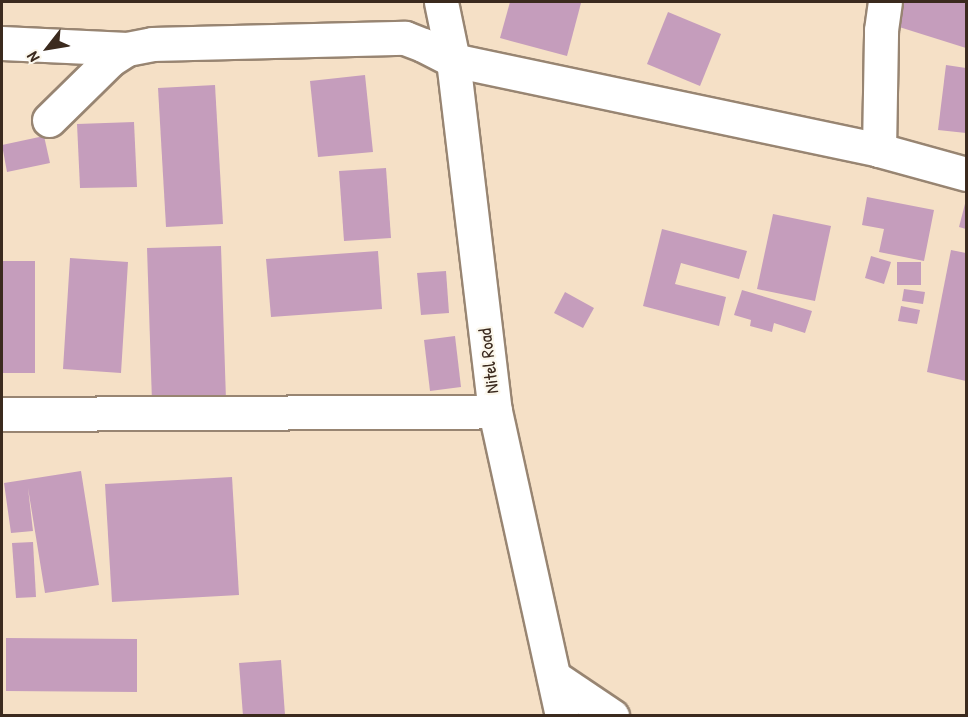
<!DOCTYPE html>
<html>
<head>
<meta charset="utf-8">
<style>
  body { margin:0 }
  #map { position:relative; width:968px; height:717px; overflow:hidden; background:#f5e0c6; font-family:"Patrick Hand",sans-serif }
  div>[style] { position:absolute }
  .building>* { inset:0; background:#c59dbc }
  .roads { filter:drop-shadow(2px 0 #988572) drop-shadow(-2px 0 #988572) drop-shadow(0 2px #988572) drop-shadow(0 -2px #988572) }
  .minor>* { height:33px; margin:-16.5px; padding:0 16.5px; transform-origin:16.5px; border-radius:16.5px; background:#fff }
  span { translate:-50% -50%; white-space:nowrap; text-align:center; line-height:1.15; -webkit-text-stroke:4.5px #fbf7ec; paint-order:stroke }
  .street-label { font-size:18px; color:#3b2a1e }
  .frame { position:absolute; inset:0; border:3px solid #3b2a1e; pointer-events:none }
  .north { position:absolute; left:18px; top:18px; width:60px; height:60px; -webkit-text-stroke:4px #fbf7ec; paint-order:stroke; rotate:239deg; font-size:16px; font-weight:700; line-height:24px; text-align:center; color:#3b2a1e }
  .north::after { content:''; display:block; margin:auto; width:21px; height:27px; background:#3b2a1e; clip-path:polygon(50% 0,100% 100%,50% 72%,0 100%) }
</style>
</head>
<body>
<div id="map">
  <div class="building">
    <i style="clip-path:polygon(510px 2px,581px 3px,567px 56px,500px 38px)"></i>
    <i style="clip-path:polygon(903px 2px,966px 2px,966px 48px,896px 26px)"></i>
    <i style="clip-path:polygon(668px 12px,721px 34px,700px 86px,647px 64px)"></i>
    <i style="clip-path:polygon(946px 65px,966px 68px,966px 133px,938px 130px)"></i>
    <i style="clip-path:polygon(365px 75px,373px 152px,318px 157px,310px 81px)"></i>
    <i style="clip-path:polygon(215px 85px,223px 224px,166px 227px,158px 88px)"></i>
    <i style="clip-path:polygon(134px 122px,137px 187px,80px 188px,77px 124px)"></i>
    <i style="clip-path:polygon(44px 136px,50px 163px,7px 172px,2px 145px)"></i>
    <i style="clip-path:polygon(386px 168px,391px 238px,344px 241px,339px 171px)"></i>
    <i style="clip-path:polygon(867px 197px,934px 210px,924px 261px,879px 252px,884px 229px,862px 225px)"></i>
    <i style="clip-path:polygon(966px 200px,966px 229px,959px 227px)"></i>
    <i style="clip-path:polygon(773px 214px,831px 226px,815px 301px,757px 289px)"></i>
    <i style="clip-path:polygon(662px 229px,747px 251px,739px 279px,681px 263px,675px 284px,726px 297px,719px 326px,643px 306px)"></i>
    <i style="clip-path:polygon(221px 246px,226px 400px,152px 402px,147px 248px)"></i>
    <i style="clip-path:polygon(951px 250px,966px 253px,966px 381px,927px 372px)"></i>
    <i style="clip-path:polygon(378px 251px,382px 309px,271px 317px,266px 259px)"></i>
    <i style="clip-path:polygon(871px 256px,891px 262px,884px 284px,865px 278px)"></i>
    <i style="clip-path:polygon(70px 258px,128px 262px,121px 373px,63px 369px)"></i>
    <i style="clip-path:polygon(2px 261px,35px 261px,35px 373px,2px 373px)"></i>
    <i style="clip-path:polygon(897px 262px,921px 262px,921px 285px,897px 285px)"></i>
    <i style="clip-path:polygon(446px 271px,449px 313px,421px 315px,417px 273px)"></i>
    <i style="clip-path:polygon(904px 289px,925px 292px,923px 304px,902px 301px)"></i>
    <i style="clip-path:polygon(742px 290px,812px 311px,805px 333px,774px 323px,772px 332px,750px 326px,751px 320px,734px 315px)"></i>
    <i style="clip-path:polygon(565px 292px,594px 308px,583px 328px,554px 313px)"></i>
    <i style="clip-path:polygon(901px 306px,920px 310px,917px 324px,898px 321px)"></i>
    <i style="clip-path:polygon(455px 336px,461px 387px,430px 391px,424px 340px)"></i>
    <i style="clip-path:polygon(81px 471px,99px 585px,45px 593px,28px 488px,33px 531px,11px 533px,4px 483px)"></i>
    <i style="clip-path:polygon(232px 477px,239px 595px,112px 602px,105px 484px)"></i>
    <i style="clip-path:polygon(33px 542px,36px 597px,16px 598px,12px 543px)"></i>
    <i style="clip-path:polygon(6px 638px,137px 639px,137px 692px,6px 691px)"></i>
    <i style="clip-path:polygon(281px 660px,285px 715px,243px 716px,239px 663px)"></i>
  </div>
  <div class="roads">
    <div class="minor">
      <i style="left:441px;top:2px;width:59px;rotate:78.3deg"></i>
      <i style="left:453px;top:60px;width:354px;rotate:83.2deg"></i>
      <i style="left:495px;top:411px;width:312px;rotate:77.6deg"></i>
      <i style="left:2px;top:43px;width:125px;rotate:2.7deg"></i>
      <i style="left:49px;top:120px;width:86px;rotate:-44.5deg"></i>
      <i style="left:110px;top:60px;width:20px;rotate:-33deg"></i>
      <i style="left:127px;top:49px;width:25px;rotate:-11deg"></i>
      <i style="left:152px;top:44px;width:253px;rotate:-1.4deg"></i>
      <i style="left:405px;top:38px;width:19px;rotate:21deg"></i>
      <i style="left:423px;top:45px;width:34px;rotate:27deg"></i>
      <i style="left:453px;top:60px;width:435px;rotate:11.9deg"></i>
      <i style="left:879px;top:150px;width:90px;rotate:15.4deg"></i>
      <i style="left:879px;top:150px;width:120px;rotate:-89deg"></i>
      <i style="left:881px;top:30px;width:28px;rotate:-82deg"></i>
      <i style="left:2px;top:414px;width:493px;rotate:-0.3deg"></i>
      <i style="left:554px;top:677px;width:70px;rotate:33.9deg"></i>
    </div>
  </div>
  <div class="street-label">
    <span style="left:489px;top:361px;rotate:-97deg">Nitel Road</span>
  </div>
  <div class="frame"></div>
  <div class="north">N</div>
</div>
</body>
</html>
